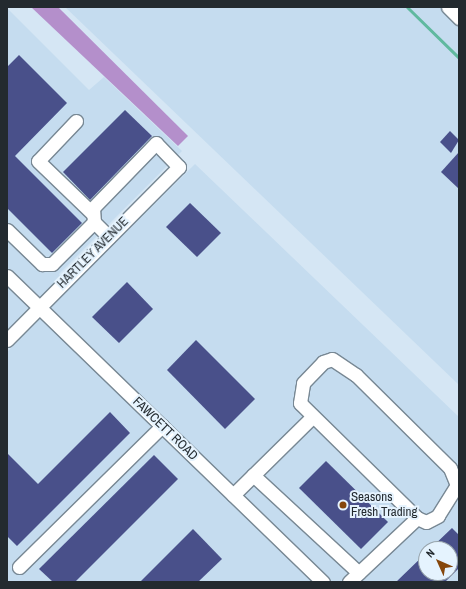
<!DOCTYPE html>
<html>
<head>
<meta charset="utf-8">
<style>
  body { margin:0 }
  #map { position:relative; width:466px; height:589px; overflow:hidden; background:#d5e6f4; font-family:"Archivo Narrow",sans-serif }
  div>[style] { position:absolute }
  .built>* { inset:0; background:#c5dcef }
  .forest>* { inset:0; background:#b48fcb }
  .stream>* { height:3px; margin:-1.5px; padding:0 1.5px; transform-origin:1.5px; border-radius:1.5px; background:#60b99f }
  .building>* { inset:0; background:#49508a }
  .roads { filter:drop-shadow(1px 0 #788894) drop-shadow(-1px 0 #788894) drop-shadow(0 1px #788894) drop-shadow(0 -1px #788894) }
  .minor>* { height:13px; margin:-6.5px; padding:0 6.5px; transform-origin:6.5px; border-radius:6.5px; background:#fff }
  .dots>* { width:11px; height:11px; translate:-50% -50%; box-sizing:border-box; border:2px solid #e5f3fe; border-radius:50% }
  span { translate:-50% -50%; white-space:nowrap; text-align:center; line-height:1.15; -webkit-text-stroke:4px #e5f3fe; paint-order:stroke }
  .street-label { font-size:13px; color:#232a2f }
  .poi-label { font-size:13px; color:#232a2f }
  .left { translate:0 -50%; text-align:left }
  .frame { position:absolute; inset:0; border:8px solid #232a2f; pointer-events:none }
  .north { position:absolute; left:418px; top:541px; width:40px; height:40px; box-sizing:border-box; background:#e5f3fe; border:1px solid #97a3ab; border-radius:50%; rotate:315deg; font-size:11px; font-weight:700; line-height:16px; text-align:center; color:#232a2f }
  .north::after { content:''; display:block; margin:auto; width:14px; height:18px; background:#85460b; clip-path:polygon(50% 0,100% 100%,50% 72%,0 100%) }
</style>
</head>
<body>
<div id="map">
  <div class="built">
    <i style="clip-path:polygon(65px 7px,459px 7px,459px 385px)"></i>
    <i style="clip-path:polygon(evenodd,7px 8px,89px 90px,104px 77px,182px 151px,59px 274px,69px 289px,195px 164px,459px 417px,459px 582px,7px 582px,7px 352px,19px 340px,7px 330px,7px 8px,426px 549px,450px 549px,450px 573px,426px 573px,426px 549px)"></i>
  </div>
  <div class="forest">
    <i style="clip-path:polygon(31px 7px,58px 7px,188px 136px,178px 146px)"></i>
  </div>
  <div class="stream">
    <i style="left:407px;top:7px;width:73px;rotate:44.4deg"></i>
  </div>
  <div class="building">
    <i style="clip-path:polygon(19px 55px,67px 103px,15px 156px,82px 223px,52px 253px,7px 208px,7px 67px)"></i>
    <i style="clip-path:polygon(125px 110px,152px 136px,90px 200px,63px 172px)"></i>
    <i style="clip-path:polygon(450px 131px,459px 140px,451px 153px,440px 142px)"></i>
    <i style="clip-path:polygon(459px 152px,459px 189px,441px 172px)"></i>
    <i style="clip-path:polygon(190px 203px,221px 233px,197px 257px,166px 227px)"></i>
    <i style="clip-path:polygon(127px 282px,153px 309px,119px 343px,92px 317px)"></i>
    <i style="clip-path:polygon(196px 340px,255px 399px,225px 429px,167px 370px)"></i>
    <i style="clip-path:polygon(110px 412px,130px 433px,17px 546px,7px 536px,7px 453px,38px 484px)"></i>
    <i style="clip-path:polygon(154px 455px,178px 479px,75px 582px,53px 582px,39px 569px)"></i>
    <i style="clip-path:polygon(326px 461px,388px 522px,361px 549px,299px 488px)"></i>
    <i style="clip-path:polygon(452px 528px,459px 535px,459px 568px,445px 582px,396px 582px,426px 553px,426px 573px,450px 573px,450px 549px,430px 549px)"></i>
    <i style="clip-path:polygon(193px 529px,222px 559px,198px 582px,140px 582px)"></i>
  </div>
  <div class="roads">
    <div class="minor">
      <i style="left:448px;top:7px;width:16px;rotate:45deg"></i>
      <i style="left:76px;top:121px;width:55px;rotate:133.5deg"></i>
      <i style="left:38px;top:161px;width:76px;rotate:43.9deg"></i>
      <i style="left:7px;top:230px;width:49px;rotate:44.2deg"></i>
      <i style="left:42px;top:264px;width:10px"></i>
      <i style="left:52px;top:264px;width:59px;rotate:-45deg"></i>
      <i style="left:94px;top:222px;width:21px;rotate:45deg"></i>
      <i style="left:7px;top:276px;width:440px;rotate:44.1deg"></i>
      <i style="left:7px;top:340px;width:244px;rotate:-45.2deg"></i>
      <i style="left:179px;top:167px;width:33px;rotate:-134deg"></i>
      <i style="left:156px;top:143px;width:91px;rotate:134.1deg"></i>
      <i style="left:93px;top:208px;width:14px;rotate:86deg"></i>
      <i style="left:332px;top:359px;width:29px;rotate:34deg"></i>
      <i style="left:356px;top:375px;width:132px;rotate:44.7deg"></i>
      <i style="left:450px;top:468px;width:18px;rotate:68deg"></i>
      <i style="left:457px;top:485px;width:36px;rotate:122deg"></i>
      <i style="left:438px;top:516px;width:13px;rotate:153deg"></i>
      <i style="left:426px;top:522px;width:10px;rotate:-156deg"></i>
      <i style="left:417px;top:518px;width:164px;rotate:-135.5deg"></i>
      <i style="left:300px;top:403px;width:20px;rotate:-81deg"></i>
      <i style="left:303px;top:383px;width:29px;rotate:-46deg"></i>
      <i style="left:323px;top:362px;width:9px;rotate:-18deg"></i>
      <i style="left:253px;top:475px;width:144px;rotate:42.8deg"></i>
      <i style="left:233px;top:495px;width:111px;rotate:-44.6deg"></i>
      <i style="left:19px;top:567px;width:201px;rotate:-44.6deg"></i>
      <i style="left:349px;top:582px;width:93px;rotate:-43.3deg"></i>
    </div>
  </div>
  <div class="dots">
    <i style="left:343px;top:505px;background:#85460b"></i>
  </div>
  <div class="street-label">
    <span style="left:93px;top:253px;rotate:-45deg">HARTLEY AVENUE</span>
    <span style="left:165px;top:429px;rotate:44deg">FAWCETT ROAD</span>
  </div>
  <div class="poi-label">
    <span class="left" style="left:351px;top:505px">Seasons<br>Fresh Trading</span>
  </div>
  <div class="frame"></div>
  <div class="north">N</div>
</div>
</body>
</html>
